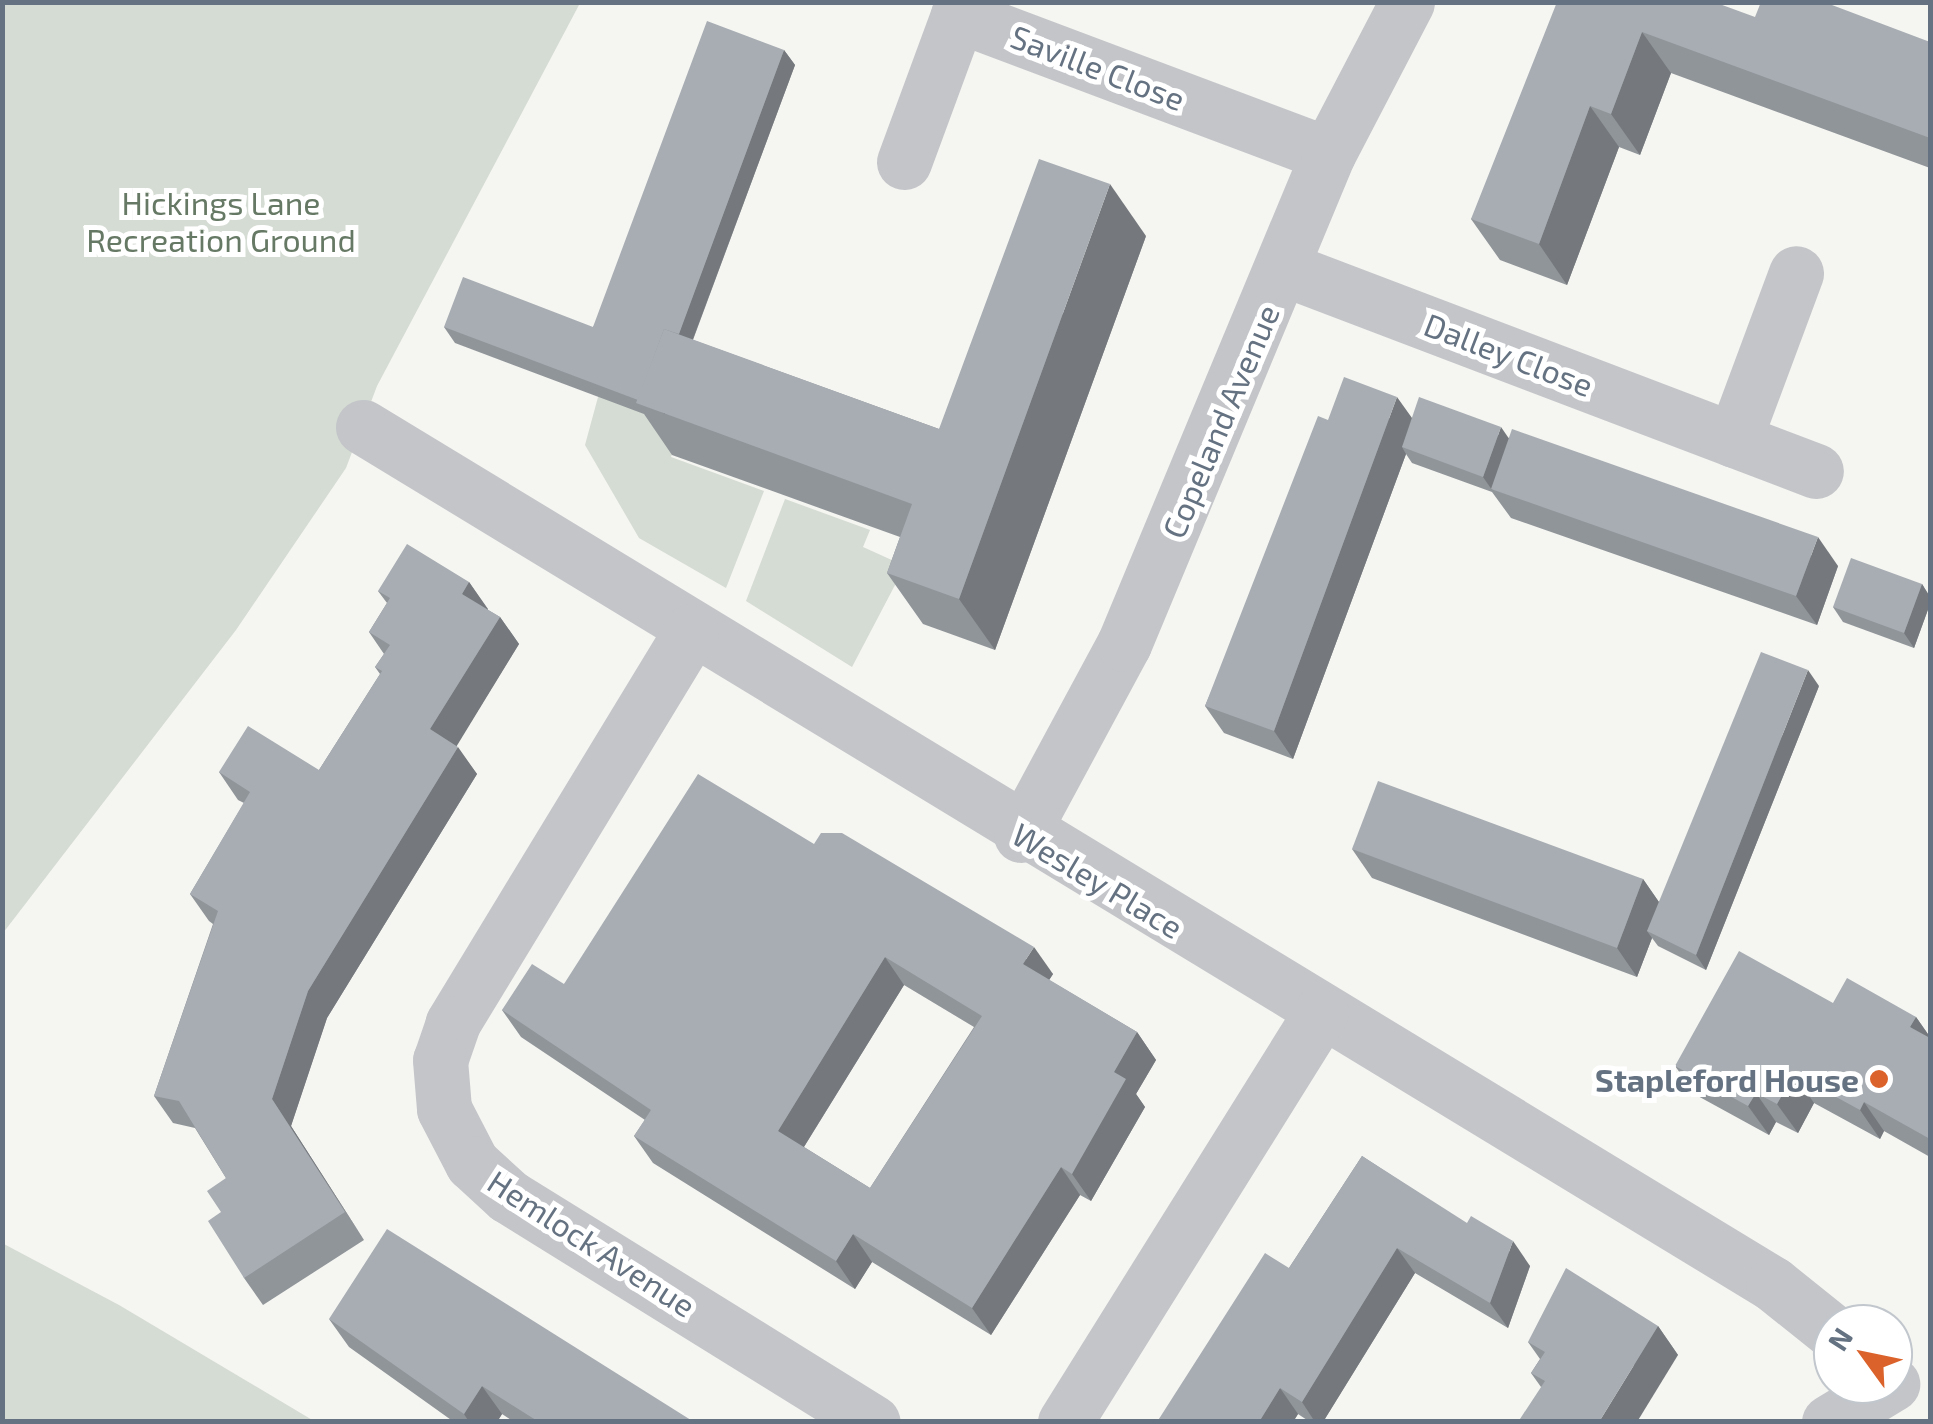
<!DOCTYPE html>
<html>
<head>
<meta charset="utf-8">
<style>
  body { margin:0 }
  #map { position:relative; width:1933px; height:1424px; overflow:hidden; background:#f5f5f1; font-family:"Exo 2",sans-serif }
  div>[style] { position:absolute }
  .green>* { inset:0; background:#d5dcd3 }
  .minor>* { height:55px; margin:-27.5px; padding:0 27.5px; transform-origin:27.5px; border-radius:27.5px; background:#c3c5c9 }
  .wall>* { inset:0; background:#90959a }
  .shaded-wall>* { inset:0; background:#75797d }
  .building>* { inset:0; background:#a7adb3 }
  .dots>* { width:28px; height:28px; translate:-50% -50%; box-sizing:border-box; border:5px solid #fff; border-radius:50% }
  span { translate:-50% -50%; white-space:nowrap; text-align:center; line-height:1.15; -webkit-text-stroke:10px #fff; paint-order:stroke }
  .street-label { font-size:32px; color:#657281 }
  .park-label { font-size:32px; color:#667964 }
  .poi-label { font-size:32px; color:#657281; font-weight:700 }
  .right { translate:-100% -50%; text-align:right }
  .frame { position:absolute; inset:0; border:5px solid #657281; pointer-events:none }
  .north { position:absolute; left:1813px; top:1304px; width:100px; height:100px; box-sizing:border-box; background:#fff; border:2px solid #c1c7cd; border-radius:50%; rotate:303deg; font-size:28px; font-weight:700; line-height:40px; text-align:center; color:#657281 }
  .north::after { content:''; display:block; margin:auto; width:35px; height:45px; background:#db632b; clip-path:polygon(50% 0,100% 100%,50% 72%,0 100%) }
</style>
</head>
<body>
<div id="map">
  <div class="green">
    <i style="clip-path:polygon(3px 3px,579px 5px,377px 386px,346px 468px,236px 630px,3px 933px)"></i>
    <i style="clip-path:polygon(613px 342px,700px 380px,671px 457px,764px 491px,726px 588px,639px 538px,585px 445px)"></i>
    <i style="clip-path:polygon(785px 499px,870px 530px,863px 547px,905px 566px,852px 667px,746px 601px)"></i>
    <i style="clip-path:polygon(2px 1243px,119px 1305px,314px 1421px,3px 1421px)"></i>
  </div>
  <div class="minor">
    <i style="left:904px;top:162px;width:157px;rotate:-69.8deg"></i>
    <i style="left:958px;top:15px;width:395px;rotate:20.6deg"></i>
    <i style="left:1285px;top:269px;width:568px;rotate:20.83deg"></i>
    <i style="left:363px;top:427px;width:1650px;rotate:31.29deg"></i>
    <i style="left:1773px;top:1284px;width:77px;rotate:38.7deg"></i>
    <i style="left:1734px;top:440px;width:178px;rotate:-69.6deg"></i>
    <i style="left:691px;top:631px;width:459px;rotate:121.3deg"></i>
    <i style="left:453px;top:1023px;width:39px;rotate:109deg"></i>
    <i style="left:440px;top:1060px;width:49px;rotate:85.3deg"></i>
    <i style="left:444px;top:1109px;width:61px;rotate:62.6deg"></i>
    <i style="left:472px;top:1163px;width:49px;rotate:42.5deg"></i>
    <i style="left:508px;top:1196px;width:429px;rotate:31.8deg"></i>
    <i style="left:1021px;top:835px;width:217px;rotate:-61.7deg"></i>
    <i style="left:1124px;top:644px;width:531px;rotate:-67.4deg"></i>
    <i style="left:1328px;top:154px;width:171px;rotate:-62.5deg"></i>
    <i style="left:1065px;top:1422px;width:483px;rotate:-58deg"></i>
    <i style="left:1829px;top:1422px;width:74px;rotate:-31.1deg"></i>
  </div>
  <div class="wall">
    <i style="clip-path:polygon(1642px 4px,1930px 42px,1930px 168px,1671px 73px,1640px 155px,1619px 147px,1567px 285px,1500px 260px,1471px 219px)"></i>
    <i style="clip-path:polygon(784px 50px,795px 65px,693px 340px,939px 429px,1146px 236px,995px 650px,923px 624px,887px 573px,900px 537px,672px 455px,644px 414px,455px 343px,444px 327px,593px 327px)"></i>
    <i style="clip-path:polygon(1412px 418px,1509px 438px,1838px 566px,1817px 625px,1511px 518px,1492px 492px,1412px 463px,1406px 454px,1293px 759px,1224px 733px,1205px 706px,1328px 420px)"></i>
    <i style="clip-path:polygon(469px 582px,488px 610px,500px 617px,519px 644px,456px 746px,477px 774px,327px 1018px,291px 1126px,364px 1240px,263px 1305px,244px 1278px,221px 1212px,226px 1178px,195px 1128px,173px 1123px,154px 1096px,213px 924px,209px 921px,190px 894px,244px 803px,238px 800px,219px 772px,319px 770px,380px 674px,375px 667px,384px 654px,369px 632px,387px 603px,378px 591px)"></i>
    <i style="clip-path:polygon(1922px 584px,1930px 597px,1930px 604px,1914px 648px,1843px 622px,1833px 607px)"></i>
    <i style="clip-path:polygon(1819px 686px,1706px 970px,1658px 946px,1652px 938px,1637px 977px,1372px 878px,1352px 849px,1643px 879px,1659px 902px)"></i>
    <i style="clip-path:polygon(evenodd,814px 844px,1053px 974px,1049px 980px,1137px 1032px,1156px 1060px,1136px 1094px,1145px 1107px,1091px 1201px,1080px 1195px,991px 1335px,872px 1262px,855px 1289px,653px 1163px,634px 1136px,645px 1120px,521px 1037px,502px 1010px,564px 984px,814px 844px,904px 985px,974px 1027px,870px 1188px,804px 1147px,904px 985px)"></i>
    <i style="clip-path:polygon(1833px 1003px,1916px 1017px,1930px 1037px,1930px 1157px,1884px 1131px,1880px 1139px,1814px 1103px,1798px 1133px,1776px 1122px,1769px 1135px,1696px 1095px,1675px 1066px)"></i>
    <i style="clip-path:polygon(1362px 1156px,1530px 1266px,1508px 1328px,1415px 1273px,1323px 1422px,1310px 1422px,1298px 1414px,1293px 1422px,1157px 1422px,1289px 1268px)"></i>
    <i style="clip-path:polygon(329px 1319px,694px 1422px,514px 1422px,502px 1414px,497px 1422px,454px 1422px,349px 1347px)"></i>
    <i style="clip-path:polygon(1658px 1326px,1678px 1355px,1541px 1387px,1531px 1373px,1540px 1359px,1528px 1342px)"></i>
  </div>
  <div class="shaded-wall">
    <i style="clip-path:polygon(1642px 32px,1671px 73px,1640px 155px,1611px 114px)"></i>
    <i style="clip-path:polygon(784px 50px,795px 65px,665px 414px,652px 406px)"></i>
    <i style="clip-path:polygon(1590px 106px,1619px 147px,1567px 285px,1539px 244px)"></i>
    <i style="clip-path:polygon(1110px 184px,1146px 236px,995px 650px,959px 599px)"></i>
    <i style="clip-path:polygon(1397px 397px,1417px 425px,1402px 447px,1406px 454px,1293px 759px,1274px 731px)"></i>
    <i style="clip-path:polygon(1501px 427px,1512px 443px,1492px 490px,1483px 477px)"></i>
    <i style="clip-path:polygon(1818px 537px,1838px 566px,1817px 625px,1796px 596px)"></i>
    <i style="clip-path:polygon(469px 582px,488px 609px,481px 621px,462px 594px)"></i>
    <i style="clip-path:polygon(1922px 584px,1930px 597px,1930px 604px,1914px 648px,1904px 633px)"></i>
    <i style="clip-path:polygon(500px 617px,519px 644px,450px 757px,430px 729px)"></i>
    <i style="clip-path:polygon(1808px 670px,1819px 686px,1706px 970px,1696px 955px)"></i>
    <i style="clip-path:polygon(458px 747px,477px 774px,327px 1018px,291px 1126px,364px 1240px,272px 1099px,308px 991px)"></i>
    <i style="clip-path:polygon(1643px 879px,1663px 908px,1647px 931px,1652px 938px,1637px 977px,1617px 948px)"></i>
    <i style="clip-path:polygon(1034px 947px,1053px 974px,1042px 991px,1023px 964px)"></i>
    <i style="clip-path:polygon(885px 957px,904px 985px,797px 1158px,778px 1131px)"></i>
    <i style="clip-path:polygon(1916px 1017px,1930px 1037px,1930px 1056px,1910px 1027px)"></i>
    <i style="clip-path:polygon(1137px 1032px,1156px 1060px,1136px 1094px,1145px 1107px,1091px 1201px,1072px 1174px,1114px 1072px)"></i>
    <i style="clip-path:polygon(1794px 1074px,1814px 1103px,1798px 1133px,1777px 1104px)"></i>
    <i style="clip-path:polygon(1756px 1093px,1776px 1122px,1769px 1135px,1748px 1106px)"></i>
    <i style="clip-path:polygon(1864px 1102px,1884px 1131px,1880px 1139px,1860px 1110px)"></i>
    <i style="clip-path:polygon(1061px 1167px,1080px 1195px,991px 1335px,972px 1308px)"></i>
    <i style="clip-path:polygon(853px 1234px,872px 1262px,855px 1289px,836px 1261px)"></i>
    <i style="clip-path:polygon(1513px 1241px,1530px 1266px,1508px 1328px,1490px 1303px)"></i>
    <i style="clip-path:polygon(1397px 1248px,1415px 1273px,1323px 1422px,1315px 1422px,1302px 1402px)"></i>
    <i style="clip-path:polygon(1658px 1326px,1678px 1355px,1637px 1422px,1599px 1422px)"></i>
    <i style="clip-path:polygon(482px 1386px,502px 1414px,497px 1422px,469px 1422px,464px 1414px)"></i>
    <i style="clip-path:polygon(1280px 1388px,1298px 1414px,1293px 1422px,1259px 1422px)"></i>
  </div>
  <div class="building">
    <i style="clip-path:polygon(1557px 2px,1714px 2px,1755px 17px,1761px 2px,1824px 2px,1930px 42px,1930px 138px,1642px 32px,1611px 114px,1590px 106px,1539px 244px,1471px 219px)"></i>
    <i style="clip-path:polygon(707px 21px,784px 50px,679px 334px,664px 329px,638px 400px,444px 327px,463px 277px,593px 327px)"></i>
    <i style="clip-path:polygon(1039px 159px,1110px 184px,959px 599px,887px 573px,912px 504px,636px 403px,664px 329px,939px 429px)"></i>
    <i style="clip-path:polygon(1344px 377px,1397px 397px,1274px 731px,1205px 706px,1318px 416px,1328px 420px)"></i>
    <i style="clip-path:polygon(1419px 397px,1501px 427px,1483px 477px,1402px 447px)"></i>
    <i style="clip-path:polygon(1512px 429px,1818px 537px,1796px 596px,1491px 489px)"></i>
    <i style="clip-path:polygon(407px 544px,469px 582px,462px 594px,500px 617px,430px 729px,458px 747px,308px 991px,272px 1099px,345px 1212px,244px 1278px,208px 1221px,221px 1212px,207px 1191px,226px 1178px,179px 1101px,154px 1096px,218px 911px,190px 894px,250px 792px,219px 772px,248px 726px,319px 770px,382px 671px,375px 667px,390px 645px,369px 632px,390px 598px,378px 591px)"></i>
    <i style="clip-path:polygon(1851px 558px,1922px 584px,1904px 633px,1833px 607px)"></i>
    <i style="clip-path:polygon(1761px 652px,1808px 670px,1696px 955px,1647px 931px)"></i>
    <i style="clip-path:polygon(evenodd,698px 774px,814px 844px,821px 833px,842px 833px,1034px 947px,1023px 964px,1137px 1032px,1114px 1072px,1126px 1079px,1072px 1174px,1061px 1167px,972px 1308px,853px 1234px,836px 1261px,634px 1136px,651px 1110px,502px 1010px,532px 964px,564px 984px,698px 774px,885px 957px,982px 1016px,870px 1188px,778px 1131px,885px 957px)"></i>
    <i style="clip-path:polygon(1378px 781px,1643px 879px,1617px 948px,1352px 849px)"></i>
    <i style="clip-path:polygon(1739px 951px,1833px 1003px,1847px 978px,1916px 1017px,1910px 1027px,1930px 1038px,1930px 1139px,1864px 1102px,1860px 1110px,1794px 1074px,1777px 1104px,1756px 1093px,1748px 1106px,1675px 1066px)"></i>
    <i style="clip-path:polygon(1362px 1156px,1467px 1223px,1471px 1216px,1513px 1241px,1490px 1303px,1397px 1248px,1302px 1402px,1280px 1388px,1259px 1422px,1157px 1422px,1265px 1253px,1289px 1268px)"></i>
    <i style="clip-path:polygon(387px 1229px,694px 1422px,539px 1422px,482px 1386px,464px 1414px,329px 1319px)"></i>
    <i style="clip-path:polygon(1566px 1268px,1658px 1326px,1599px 1422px,1518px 1422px,1545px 1381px,1531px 1373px,1545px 1352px,1528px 1342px)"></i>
  </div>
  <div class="dots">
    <i style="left:1879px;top:1079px;background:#db632b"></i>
  </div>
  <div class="street-label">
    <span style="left:1098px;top:67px;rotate:21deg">Saville Close</span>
    <span style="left:1509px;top:354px;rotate:21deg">Dalley Close</span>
    <span style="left:1220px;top:421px;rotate:-67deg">Copeland Avenue</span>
    <span style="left:1098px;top:880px;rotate:31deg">Wesley Place</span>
    <span style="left:592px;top:1243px;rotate:33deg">Hemlock Avenue</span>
  </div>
  <div class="park-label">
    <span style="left:221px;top:221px">Hickings Lane<br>Recreation Ground</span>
  </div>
  <div class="poi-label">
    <span class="right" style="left:1859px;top:1079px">Stapleford House</span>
  </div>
  <div class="frame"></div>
  <div class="north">N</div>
</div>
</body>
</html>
